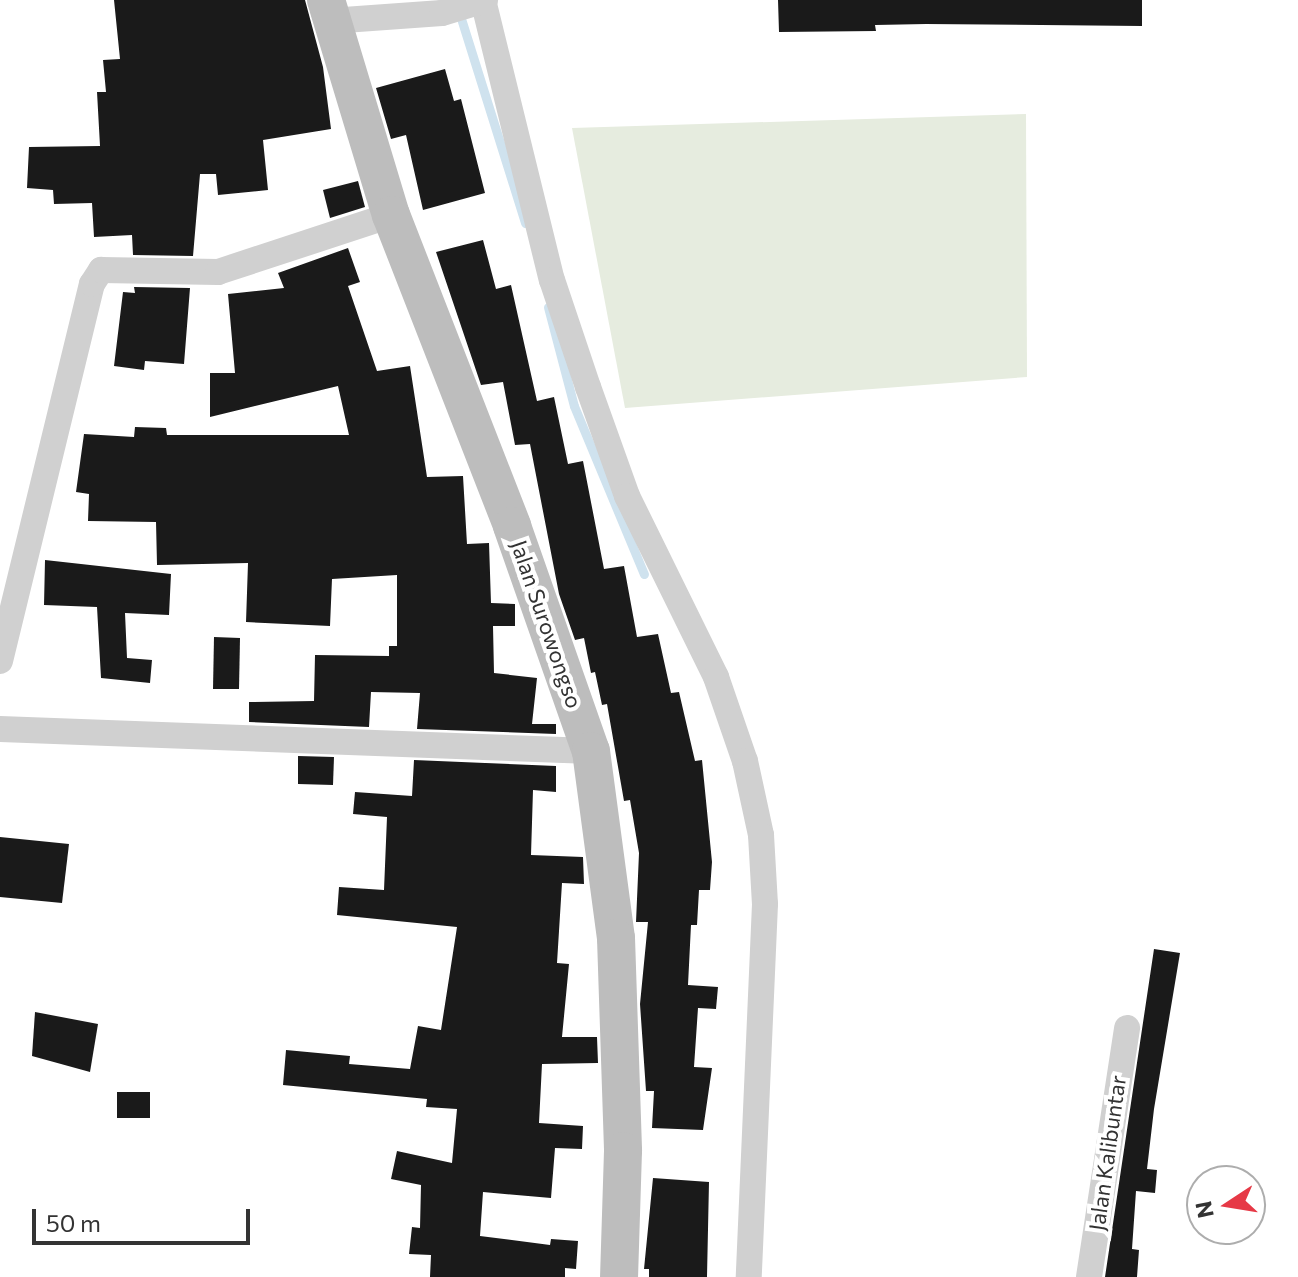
<!DOCTYPE html>
<html>
<head>
<meta charset="utf-8">
<style>
  body { margin:0 }
  #map { position:relative; width:1298px; height:1277px; overflow:hidden; background:#fff; font-family:Commissioner,sans-serif }
  div>[style] { position:absolute }
  .green>* { inset:0; background:#e6ecdf }
  .stream>* { height:9px; margin:-4.5px; padding:0 4.5px; transform-origin:4.5px; border-radius:4.5px; background:#cfe2ee }
  .building>* { inset:0; background:#1a1a1a }
  .street>* { height:26px; margin:-13px; padding:0 13px; transform-origin:13px; border-radius:13px; background:#d0d0d0 }
  .secondary>* { height:38px; margin:-19px; padding:0 19px; transform-origin:19px; border-radius:19px; background:#bdbdbd }
  span { translate:-50% -50%; white-space:nowrap; text-align:center; line-height:1.15; -webkit-text-stroke:8px #fff; paint-order:stroke }
  .street-label { font-size:22px; color:#333 }
  .north { position:absolute; left:1186px; top:1165px; width:80px; height:80px; box-sizing:border-box; background:#fff; border:2px solid #adadad; border-radius:50%; rotate:258deg; font-size:22px; font-weight:700; line-height:32px; text-align:center; color:#333 }
  .north::after { content:''; display:block; margin:auto; width:28px; height:36px; background:#e63946; clip-path:polygon(50% 0,100% 100%,50% 72%,0 100%) }
  .scale { position:absolute; left:32px; top:1209px; width:218px; height:36px; box-sizing:border-box; border:4px solid #333; border-top:0; padding-left:10px; font-size:24px; line-height:28px; white-space:nowrap; color:#333; -webkit-text-stroke:6px #fff; paint-order:stroke }
</style>
</head>
<body>
<div id="map">
  <div class="green">
    <i style="clip-path:polygon(1026px 114px,1027px 377px,625px 408px,572px 128px)"></i>
  </div>
  <div class="stream">
    <i style="left:459px;top:12px;width:221px;rotate:72.6deg"></i>
    <i style="left:548px;top:307px;width:102px;rotate:75.3deg"></i>
    <i style="left:574px;top:406px;width:182px;rotate:67.4deg"></i>
  </div>
  <div class="building">
    <i style="clip-path:polygon(114px 0,305px 0,323px 67px,331px 129px,263px 140px,268px 190px,218px 195px,216px 174px,200px 174px,193px 256px,133px 255px,132px 235px,94px 237px,92px 203px,54px 204px,53px 190px,27px 188px,29px 147px,100px 146px,97px 92px,106px 92px,103px 60px,120px 59px)"></i>
    <i style="clip-path:polygon(778px 0,1142px 0,1142px 26px,926px 24px,875px 25px,876px 31px,779px 32px)"></i>
    <i style="clip-path:polygon(445px 69px,454px 101px,461px 99px,485px 193px,423px 210px,406px 135px,391px 139px,376px 88px)"></i>
    <i style="clip-path:polygon(358px 181px,365px 207px,330px 218px,323px 190px)"></i>
    <i style="clip-path:polygon(483px 240px,496px 289px,511px 285px,537px 401px,554px 397px,568px 464px,583px 461px,604px 569px,624px 566px,637px 637px,658px 634px,671px 693px,679px 692px,695px 761px,702px 760px,712px 862px,710px 890px,699px 890px,697px 925px,691px 925px,688px 985px,718px 987px,716px 1009px,698px 1008px,694px 1067px,712px 1068px,703px 1130px,652px 1128px,654px 1091px,646px 1091px,640px 1004px,648px 922px,636px 922px,639px 853px,630px 800px,624px 801px,607px 704px,602px 705px,595px 672px,591px 673px,584px 638px,575px 640px,559px 594px,530px 444px,515px 445px,503px 382px,481px 385px,436px 252px)"></i>
    <i style="clip-path:polygon(348px 248px,360px 282px,348px 286px,377px 371px,410px 366px,427px 477px,463px 476px,467px 544px,489px 543px,491px 603px,515px 604px,515px 626px,493px 626px,494px 673px,537px 678px,532px 724px,556px 724px,556px 734px,417px 729px,420px 693px,371px 692px,369px 727px,249px 722px,249px 702px,314px 701px,315px 655px,389px 656px,389px 646px,397px 646px,397px 575px,332px 579px,330px 626px,246px 622px,248px 563px,157px 565px,156px 522px,88px 521px,89px 494px,76px 492px,84px 434px,134px 437px,135px 427px,166px 428px,167px 435px,349px 435px,338px 386px,210px 417px,210px 373px,235px 373px,228px 294px,284px 288px,278px 273px)"></i>
    <i style="clip-path:polygon(134px 287px,190px 288px,184px 364px,145px 361px,144px 370px,114px 366px,123px 292px,135px 293px)"></i>
    <i style="clip-path:polygon(45px 560px,171px 574px,169px 615px,125px 613px,127px 658px,152px 660px,150px 683px,101px 678px,97px 607px,44px 605px)"></i>
    <i style="clip-path:polygon(214px 637px,240px 638px,239px 689px,213px 689px)"></i>
    <i style="clip-path:polygon(298px 756px,334px 757px,333px 785px,298px 784px)"></i>
    <i style="clip-path:polygon(414px 760px,556px 766px,556px 792px,533px 790px,531px 855px,583px 857px,584px 884px,562px 883px,557px 963px,569px 964px,562px 1037px,597px 1037px,598px 1063px,542px 1064px,539px 1123px,583px 1126px,582px 1149px,555px 1148px,551px 1198px,483px 1192px,480px 1236px,550px 1245px,551px 1239px,578px 1241px,576px 1269px,565px 1268px,565px 1277px,430px 1277px,431px 1255px,409px 1254px,412px 1227px,420px 1228px,421px 1185px,391px 1179px,397px 1151px,452px 1163px,457px 1109px,426px 1107px,427px 1099px,283px 1085px,286px 1050px,350px 1056px,349px 1064px,410px 1069px,418px 1026px,441px 1030px,457px 927px,337px 915px,339px 887px,384px 890px,387px 817px,353px 814px,355px 792px,412px 796px)"></i>
    <i style="clip-path:polygon(0 837px,69px 844px,62px 903px,0 897px)"></i>
    <i style="clip-path:polygon(1154px 949px,1180px 953px,1154px 1109px,1147px 1169px,1157px 1170px,1155px 1193px,1136px 1191px,1132px 1249px,1139px 1250px,1137px 1277px,1105px 1277px)"></i>
    <i style="clip-path:polygon(35px 1012px,98px 1024px,90px 1072px,32px 1056px)"></i>
    <i style="clip-path:polygon(117px 1092px,150px 1092px,150px 1118px,117px 1118px)"></i>
    <i style="clip-path:polygon(653px 1178px,709px 1182px,707px 1277px,649px 1277px,649px 1269px,644px 1269px)"></i>
  </div>
  <div class="street">
    <i style="left:483px;top:0;width:288px;rotate:76.2deg"></i>
    <i style="left:552px;top:280px;width:113px;rotate:71.4deg"></i>
    <i style="left:588px;top:387px;width:116px;rotate:70.3deg"></i>
    <i style="left:627px;top:496px;width:202px;rotate:63.8deg"></i>
    <i style="left:716px;top:677px;width:89px;rotate:71deg"></i>
    <i style="left:745px;top:761px;width:76px;rotate:77.8deg"></i>
    <i style="left:761px;top:835px;width:69px;rotate:86.7deg"></i>
    <i style="left:765px;top:904px;width:373px;rotate:92.5deg"></i>
    <i style="left:330px;top:21px;width:112px;rotate:-4.1deg"></i>
    <i style="left:442px;top:13px;width:45px;rotate:-16.8deg"></i>
    <i style="left:0;top:661px;width:388px;rotate:-76.3deg"></i>
    <i style="left:92px;top:284px;width:17px;rotate:-57deg"></i>
    <i style="left:101px;top:270px;width:117px;rotate:1deg"></i>
    <i style="left:218px;top:272px;width:182px;rotate:-18.2deg"></i>
    <i style="left:0;top:729px;width:591px;rotate:2.13deg"></i>
    <i style="left:1089px;top:1277px;width:252px;rotate:-81.3deg"></i>
  </div>
  <div class="secondary">
    <i style="left:326px;top:0;width:225px;rotate:73.2deg"></i>
    <i style="left:391px;top:215px;width:334px;rotate:68.7deg"></i>
    <i style="left:512px;top:526px;width:238px;rotate:70.7deg"></i>
    <i style="left:591px;top:751px;width:189px;rotate:82.4deg"></i>
    <i style="left:616px;top:938px;width:213px;rotate:88.1deg"></i>
    <i style="left:623px;top:1151px;width:126px;rotate:91.8deg"></i>
  </div>
  <div class="street-label">
    <span style="left:547px;top:624px;rotate:71deg">Jalan Surowongso</span>
    <span style="left:1107px;top:1153px;rotate:-82deg">Jalan Kalibuntar</span>
  </div>
  <div class="north">N</div>
  <div class="scale">50 m</div>
</div>
</body>
</html>
